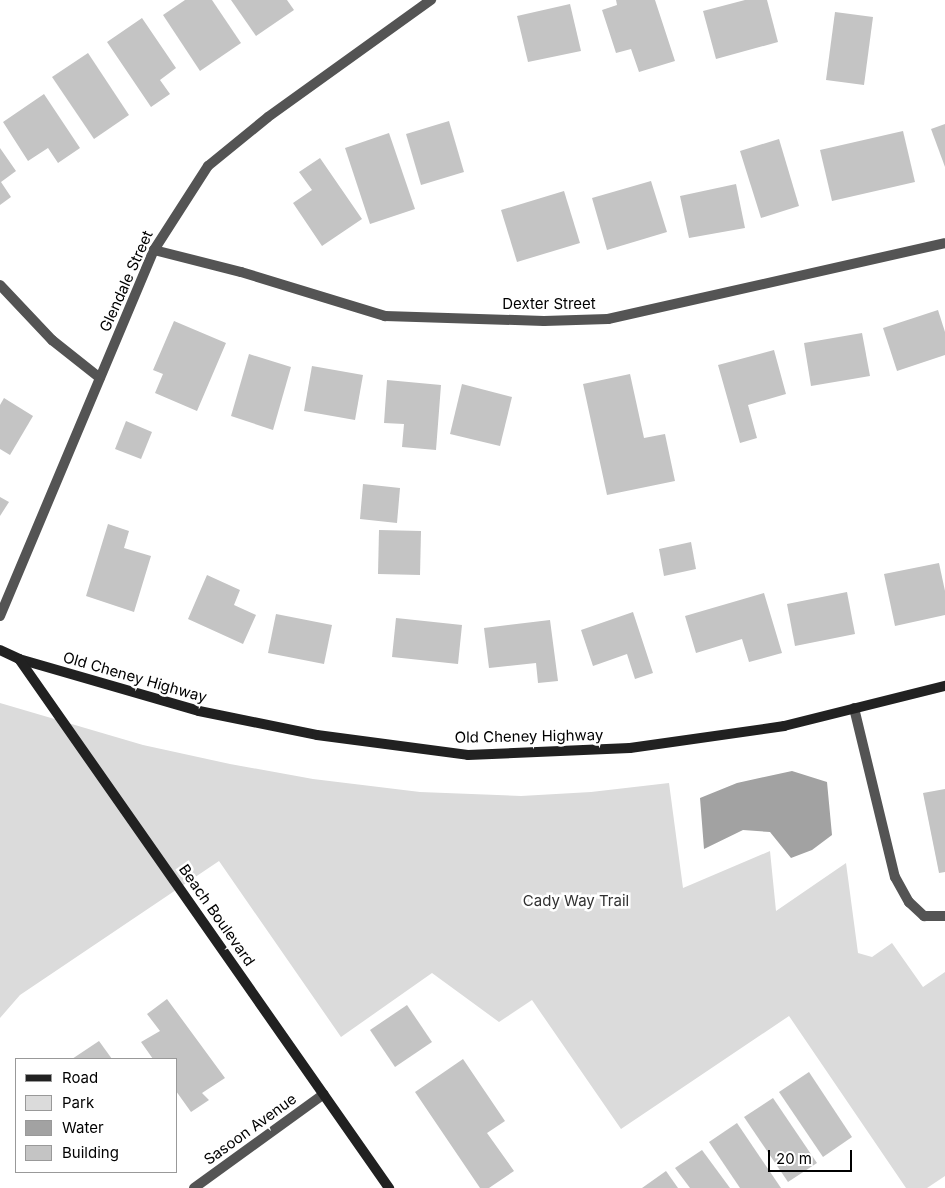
<!DOCTYPE html>
<html>
<head>
<meta charset="utf-8">
<style>
  body { margin:0 }
  #map { position:relative; width:945px; height:1188px; overflow:hidden; background:#fff; font-family:Inter,sans-serif }
  div>[style] { position:absolute }
  .green>* { inset:0; background:#dbdbdb }
  .water>* { inset:0; background:#a2a2a2 }
  .building>* { inset:0; background:#c4c4c4 }
  .street>* { height:10px; margin:-5px; padding:0 5px; transform-origin:5px; border-radius:5px; background:#545454 }
  .secondary>* { height:10px; margin:-5px; padding:0 5px; transform-origin:5px; border-radius:5px; background:#212121 }
  span { translate:-50% -50%; white-space:nowrap; text-align:center; line-height:1.15; -webkit-text-stroke:5px #fff; paint-order:stroke }
  .street-label { font-size:15px; color:#000 }
  .park-label { font-size:15px; color:#323232 }
  .legend { position:absolute; left:15px; top:1058px; width:162px; height:115px; box-sizing:border-box; background:#fff; border:1px solid #999; margin:0; padding:6px 9px; list-style:none; font-size:15px; color:#000 }
  .legend li { display:flex; align-items:center; gap:10px; height:25px }
  .legend b { width:25px; border:1px solid #999 }
  .scale { position:absolute; left:768px; top:1150px; width:84px; height:22px; box-sizing:border-box; border:2px solid #000; border-top:0; padding-left:6px; font-size:15px; line-height:18px; white-space:nowrap; color:#000; -webkit-text-stroke:4px #fff; paint-order:stroke }
</style>
</head>
<body>
<div id="map">
  <div class="green">
    <i style="clip-path:polygon(0 703px,143px 745px,230px 764px,313px 779px,420px 792px,521px 796px,591px 792px,669px 783px,683px 888px,770px 851px,776px 911px,846px 863px,858px 953px,872px 957px,892px 943px,923px 987px,945px 972px,945px 1176px,927px 1188px,906px 1188px,789px 1016px,621px 1129px,532px 1000px,499px 1022px,432px 973px,341px 1037px,219px 861px,20px 995px,0 1018px)"></i>
  </div>
  <div class="water">
    <i style="clip-path:polygon(792px 771px,827px 782px,832px 835px,812px 850px,791px 858px,770px 832px,743px 830px,704px 849px,700px 798px,737px 783px)"></i>
  </div>
  <div class="building">
    <i style="clip-path:polygon(185px 0,212px 0,241px 43px,200px 71px,163px 15px)"></i>
    <i style="clip-path:polygon(231px 0,287px 0,294px 10px,256px 36px)"></i>
    <i style="clip-path:polygon(616px 0,655px 0,675px 61px,639px 72px,631px 49px,616px 53px,602px 10px,617px 5px)"></i>
    <i style="clip-path:polygon(745px 0,767px 0,778px 42px,716px 59px,703px 11px)"></i>
    <i style="clip-path:polygon(570px 4px,581px 51px,528px 62px,517px 16px)"></i>
    <i style="clip-path:polygon(835px 12px,873px 17px,864px 85px,826px 80px)"></i>
    <i style="clip-path:polygon(142px 18px,176px 68px,160px 80px,170px 94px,151px 107px,107px 42px)"></i>
    <i style="clip-path:polygon(88px 53px,129px 115px,94px 139px,52px 77px)"></i>
    <i style="clip-path:polygon(44px 94px,80px 148px,58px 163px,48px 148px,28px 161px,3px 122px)"></i>
    <i style="clip-path:polygon(449px 121px,464px 172px,421px 185px,406px 134px)"></i>
    <i style="clip-path:polygon(945px 124px,945px 167px,931px 129px)"></i>
    <i style="clip-path:polygon(903px 131px,915px 182px,832px 201px,820px 150px)"></i>
    <i style="clip-path:polygon(389px 133px,415px 209px,370px 224px,345px 148px)"></i>
    <i style="clip-path:polygon(779px 139px,799px 206px,761px 218px,740px 151px)"></i>
    <i style="clip-path:polygon(0 148px,16px 171px,1px 182px,11px 197px,0 205px)"></i>
    <i style="clip-path:polygon(320px 158px,362px 219px,322px 246px,293px 203px,312px 190px,299px 172px)"></i>
    <i style="clip-path:polygon(651px 181px,667px 232px,607px 250px,592px 198px)"></i>
    <i style="clip-path:polygon(736px 184px,745px 228px,689px 238px,680px 196px)"></i>
    <i style="clip-path:polygon(564px 191px,580px 243px,517px 262px,501px 210px)"></i>
    <i style="clip-path:polygon(938px 310px,945px 332px,945px 355px,897px 371px,883px 328px)"></i>
    <i style="clip-path:polygon(174px 321px,226px 343px,197px 411px,155px 393px,163px 374px,153px 370px)"></i>
    <i style="clip-path:polygon(862px 333px,870px 376px,811px 386px,804px 343px)"></i>
    <i style="clip-path:polygon(774px 350px,786px 394px,748px 405px,757px 438px,740px 443px,718px 365px)"></i>
    <i style="clip-path:polygon(249px 354px,291px 367px,273px 430px,231px 416px)"></i>
    <i style="clip-path:polygon(312px 366px,363px 375px,355px 420px,304px 411px)"></i>
    <i style="clip-path:polygon(630px 374px,644px 438px,665px 434px,675px 481px,607px 495px,583px 384px)"></i>
    <i style="clip-path:polygon(387px 380px,441px 385px,436px 450px,402px 447px,404px 424px,384px 423px)"></i>
    <i style="clip-path:polygon(462px 384px,512px 397px,500px 446px,450px 434px)"></i>
    <i style="clip-path:polygon(4px 398px,33px 416px,10px 455px,0 449px,0 405px)"></i>
    <i style="clip-path:polygon(126px 421px,152px 432px,141px 459px,115px 449px)"></i>
    <i style="clip-path:polygon(363px 484px,400px 488px,397px 523px,360px 519px)"></i>
    <i style="clip-path:polygon(0 497px,9px 502px,0 516px)"></i>
    <i style="clip-path:polygon(108px 524px,129px 531px,124px 548px,151px 556px,134px 612px,86px 596px)"></i>
    <i style="clip-path:polygon(379px 530px,421px 531px,420px 575px,378px 574px)"></i>
    <i style="clip-path:polygon(691px 542px,696px 569px,664px 576px,659px 549px)"></i>
    <i style="clip-path:polygon(939px 563px,945px 591px,945px 615px,895px 626px,884px 574px)"></i>
    <i style="clip-path:polygon(207px 575px,240px 590px,234px 605px,256px 615px,243px 644px,188px 619px)"></i>
    <i style="clip-path:polygon(847px 592px,855px 634px,795px 646px,787px 604px)"></i>
    <i style="clip-path:polygon(764px 593px,782px 653px,749px 662px,742px 639px,696px 653px,685px 616px)"></i>
    <i style="clip-path:polygon(633px 612px,653px 673px,635px 679px,627px 654px,593px 666px,581px 630px)"></i>
    <i style="clip-path:polygon(276px 614px,332px 625px,324px 664px,268px 653px)"></i>
    <i style="clip-path:polygon(396px 618px,462px 625px,458px 664px,392px 657px)"></i>
    <i style="clip-path:polygon(550px 620px,558px 681px,538px 683px,536px 663px,489px 668px,484px 628px)"></i>
    <i style="clip-path:polygon(945px 789px,945px 872px,939px 873px,923px 793px)"></i>
    <i style="clip-path:polygon(167px 999px,225px 1078px,202px 1093px,209px 1100px,191px 1112px,176px 1091px,176px 1059px,153px 1059px,141px 1042px,160px 1031px,147px 1014px)"></i>
    <i style="clip-path:polygon(407px 1005px,432px 1042px,395px 1067px,370px 1030px)"></i>
    <i style="clip-path:polygon(99px 1041px,112px 1059px,72px 1059px)"></i>
    <i style="clip-path:polygon(463px 1059px,505px 1121px,487px 1133px,514px 1171px,489px 1188px,480px 1188px,415px 1092px)"></i>
    <i style="clip-path:polygon(809px 1072px,852px 1137px,823px 1157px,779px 1092px)"></i>
    <i style="clip-path:polygon(773px 1098px,817px 1163px,788px 1182px,744px 1117px)"></i>
    <i style="clip-path:polygon(737px 1123px,781px 1188px,740px 1188px,709px 1142px)"></i>
    <i style="clip-path:polygon(702px 1150px,730px 1188px,690px 1188px,675px 1168px)"></i>
    <i style="clip-path:polygon(666px 1171px,678px 1188px,642px 1188px)"></i>
  </div>
  <div class="street">
    <i style="left:154px;top:250px;width:90px;rotate:14.2deg"></i>
    <i style="left:241px;top:272px;width:151px;rotate:17deg"></i>
    <i style="left:385px;top:316px;width:159px;rotate:1.8deg"></i>
    <i style="left:544px;top:321px;width:64px;rotate:-1.8deg"></i>
    <i style="left:608px;top:319px;width:345px;rotate:-12.7deg"></i>
    <i style="left:0;top:285px;width:76px;rotate:46.6deg"></i>
    <i style="left:52px;top:340px;width:61px;rotate:38.4deg"></i>
    <i style="left:0;top:616px;width:397px;rotate:-67.2deg"></i>
    <i style="left:154px;top:250px;width:100px;rotate:-57.3deg"></i>
    <i style="left:208px;top:166px;width:77px;rotate:-39.2deg"></i>
    <i style="left:268px;top:117px;width:201px;rotate:-35.7deg"></i>
    <i style="left:854px;top:708px;width:174px;rotate:76.4deg"></i>
    <i style="left:895px;top:877px;width:29px;rotate:61deg"></i>
    <i style="left:909px;top:902px;width:21px;rotate:43deg"></i>
    <i style="left:924px;top:916px;width:21px"></i>
    <i style="left:194px;top:1188px;width:160px;rotate:-35.9deg"></i>
  </div>
  <div class="secondary">
    <i style="left:0;top:650px;width:21px;rotate:25deg"></i>
    <i style="left:19px;top:659px;width:187px;rotate:16.1deg"></i>
    <i style="left:199px;top:711px;width:120px;rotate:11.5deg"></i>
    <i style="left:317px;top:735px;width:152px;rotate:7.5deg"></i>
    <i style="left:468px;top:755px;width:162px;rotate:-2.5deg"></i>
    <i style="left:630px;top:748px;width:156px;rotate:-8.1deg"></i>
    <i style="left:784px;top:726px;width:166px;rotate:-14deg"></i>
    <i style="left:19px;top:659px;width:646px;rotate:55.03deg"></i>
  </div>
  <div class="street-label">
    <span style="left:126px;top:281px;rotate:-66deg">Glendale Street</span>
    <span style="left:549px;top:304px">Dexter Street</span>
    <span style="left:135px;top:677px;rotate:16deg">Old Cheney Highway</span>
    <span style="left:529px;top:736px;rotate:-1deg">Old Cheney Highway</span>
    <span style="left:217px;top:915px;rotate:55deg">Beach Boulevard</span>
    <span style="left:250px;top:1129px;rotate:-36deg">Sasoon Avenue</span>
  </div>
  <div class="park-label">
    <span style="left:576px;top:901px">Cady Way Trail</span>
  </div>
  <ul class="legend">
  <li><b style="height:6px;background:#212121"></b>Road</li>
  <li><b style="height:14px;background:#dbdbdb"></b>Park</li>
  <li><b style="height:14px;background:#a2a2a2"></b>Water</li>
  <li><b style="height:14px;background:#c4c4c4"></b>Building</li>
  </ul>
  <div class="scale">20 m</div>
</div>
</body>
</html>
